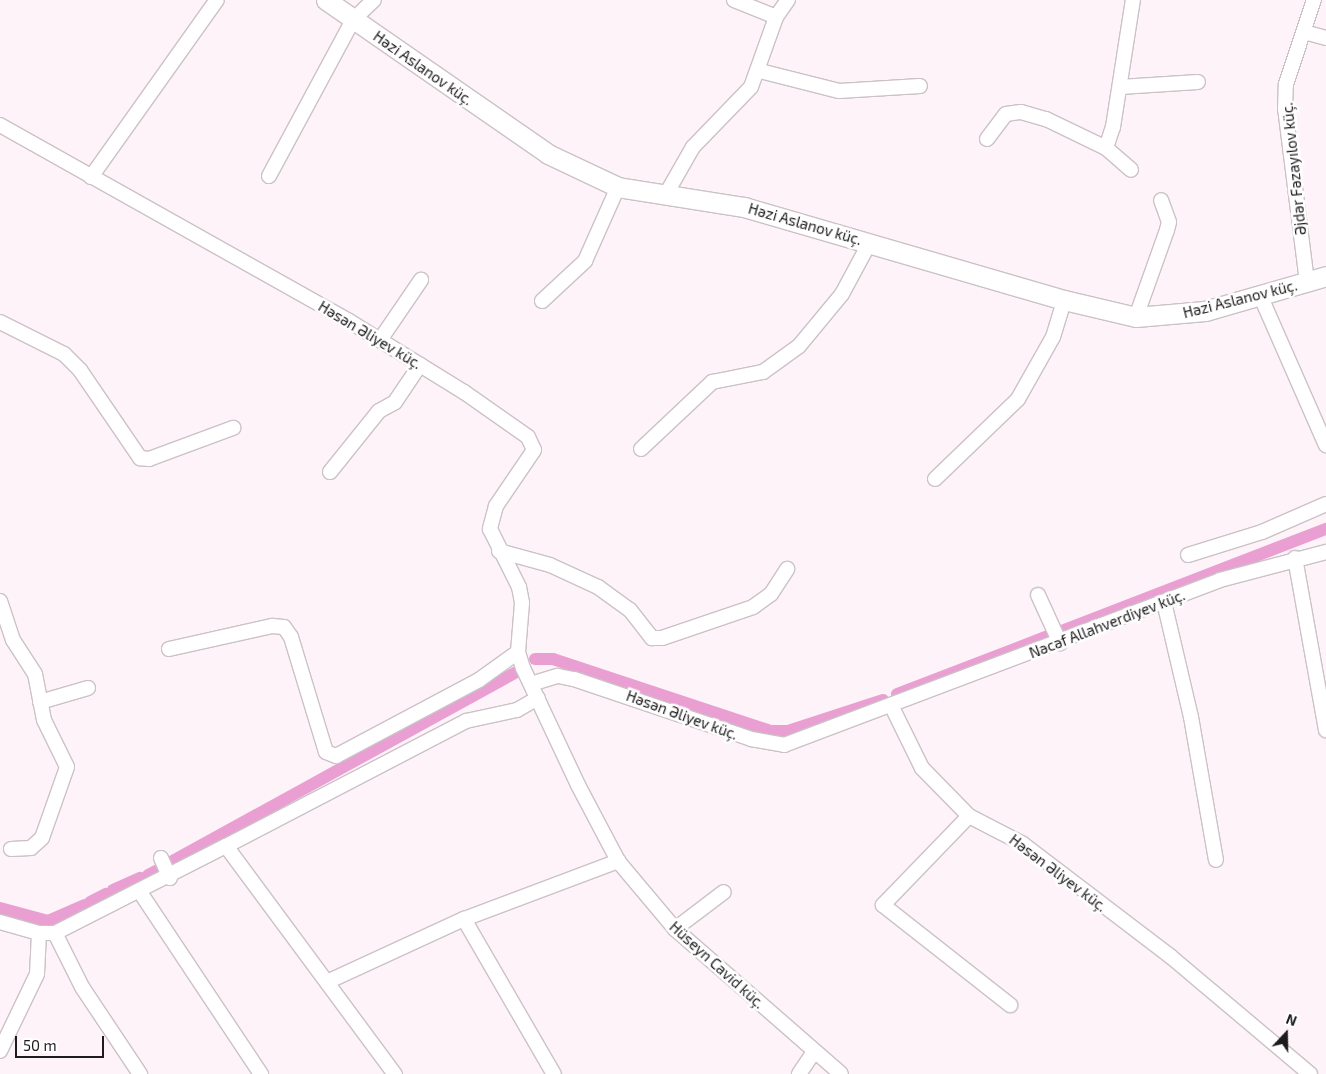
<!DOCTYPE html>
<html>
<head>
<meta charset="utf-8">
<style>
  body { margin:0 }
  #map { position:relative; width:1326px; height:1074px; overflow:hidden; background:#fdf3f9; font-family:"Exo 2",sans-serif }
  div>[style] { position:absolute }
  .canal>* { height:12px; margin:-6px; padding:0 6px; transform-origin:6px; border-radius:6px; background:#ea9fd2 }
  .roads { filter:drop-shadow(1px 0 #cbc2c7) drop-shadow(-1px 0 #cbc2c7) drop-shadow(0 1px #cbc2c7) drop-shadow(0 -1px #cbc2c7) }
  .street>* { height:14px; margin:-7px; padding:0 7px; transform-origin:7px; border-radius:7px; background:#fff }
  .secondary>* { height:19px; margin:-9.5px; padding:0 9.5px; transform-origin:9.5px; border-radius:9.5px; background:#fff }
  span { translate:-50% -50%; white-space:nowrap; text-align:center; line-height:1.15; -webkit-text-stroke:5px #fff; paint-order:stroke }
  .street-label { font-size:15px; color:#1e1b1d }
  .north { position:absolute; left:1261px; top:1009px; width:50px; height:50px; -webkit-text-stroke:4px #fff; paint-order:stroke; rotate:21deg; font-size:14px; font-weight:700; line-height:20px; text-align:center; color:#1e1b1d }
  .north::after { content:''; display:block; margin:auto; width:18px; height:22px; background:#1e1b1d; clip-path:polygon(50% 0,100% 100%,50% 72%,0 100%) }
  .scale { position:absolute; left:15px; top:1036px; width:89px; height:22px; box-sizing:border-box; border:2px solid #1e1b1d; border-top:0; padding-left:6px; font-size:15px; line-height:18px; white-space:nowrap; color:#1e1b1d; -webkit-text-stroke:4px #fff; paint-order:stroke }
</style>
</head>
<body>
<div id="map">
  <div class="canal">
    <i style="left:1064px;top:630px;width:281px;rotate:-21.1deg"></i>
    <i style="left:535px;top:659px;width:18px"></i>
    <i style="left:553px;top:659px;width:230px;rotate:18.3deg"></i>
    <i style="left:771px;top:731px;width:17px"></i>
    <i style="left:788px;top:731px;width:100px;rotate:-18.1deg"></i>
    <i style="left:897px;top:694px;width:162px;rotate:-21deg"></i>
    <i style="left:169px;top:863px;width:396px;rotate:-28.8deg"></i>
    <i style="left:148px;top:875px;width:13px;rotate:-27deg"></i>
    <i style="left:113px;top:890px;width:30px;rotate:-24deg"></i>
    <i style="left:90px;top:902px;width:18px;rotate:-27deg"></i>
    <i style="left:0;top:908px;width:50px;rotate:15.2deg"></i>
    <i style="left:48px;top:921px;width:40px;rotate:-23.4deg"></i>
  </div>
  <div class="roads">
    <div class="street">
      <i style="left:734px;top:0;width:45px;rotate:22deg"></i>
      <i style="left:1304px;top:32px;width:23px;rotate:15deg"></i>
      <i style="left:760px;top:71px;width:81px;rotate:14.2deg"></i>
      <i style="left:839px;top:91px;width:81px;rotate:-3.5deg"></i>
      <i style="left:1120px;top:87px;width:78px;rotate:-3.7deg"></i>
      <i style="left:0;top:125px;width:400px;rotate:29.3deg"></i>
      <i style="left:349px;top:321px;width:135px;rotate:31.7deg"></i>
      <i style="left:464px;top:392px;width:78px;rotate:35.1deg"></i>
      <i style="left:528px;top:437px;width:14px;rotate:65deg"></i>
      <i style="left:534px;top:450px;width:68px;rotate:124.2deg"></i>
      <i style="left:496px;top:506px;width:24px;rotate:105deg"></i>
      <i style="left:490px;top:529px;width:65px;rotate:63.4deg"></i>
      <i style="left:519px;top:587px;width:16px;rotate:79deg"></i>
      <i style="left:522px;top:603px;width:49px;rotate:94.7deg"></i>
      <i style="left:518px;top:652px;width:17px;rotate:73deg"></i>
      <i style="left:523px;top:668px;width:129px;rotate:64.8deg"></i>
      <i style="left:578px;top:785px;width:86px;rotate:62.2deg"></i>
      <i style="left:618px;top:861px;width:89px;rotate:50deg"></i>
      <i style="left:675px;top:929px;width:220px;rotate:41.1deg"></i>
      <i style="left:987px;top:139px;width:31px;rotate:-53deg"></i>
      <i style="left:1006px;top:114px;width:15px;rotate:-8deg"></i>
      <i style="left:1021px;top:112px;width:26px;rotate:16deg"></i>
      <i style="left:1046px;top:119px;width:67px;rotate:25.8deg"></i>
      <i style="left:1106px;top:148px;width:33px;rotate:41deg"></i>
      <i style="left:1106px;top:148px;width:22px;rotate:-72deg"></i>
      <i style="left:1113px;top:127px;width:129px;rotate:-81.1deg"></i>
      <i style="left:269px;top:176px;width:177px;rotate:-61.7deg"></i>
      <i style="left:353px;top:20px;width:29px;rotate:-44deg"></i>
      <i style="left:91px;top:177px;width:217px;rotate:-54.6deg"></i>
      <i style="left:665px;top:196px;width:56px;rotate:-60.3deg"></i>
      <i style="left:693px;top:147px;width:83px;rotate:-46deg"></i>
      <i style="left:751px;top:87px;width:74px;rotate:-70.3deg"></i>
      <i style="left:776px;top:17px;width:21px;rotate:-55deg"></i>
      <i style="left:1307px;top:282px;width:174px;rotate:-97.2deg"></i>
      <i style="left:1285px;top:109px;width:25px;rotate:-88deg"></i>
      <i style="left:1286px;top:84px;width:89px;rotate:-71.6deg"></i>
      <i style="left:1260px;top:295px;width:164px;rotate:66.3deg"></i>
      <i style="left:542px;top:301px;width:59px;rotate:-42.9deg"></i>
      <i style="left:585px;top:261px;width:81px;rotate:-66deg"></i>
      <i style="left:1136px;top:317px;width:92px;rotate:-70.4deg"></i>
      <i style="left:1167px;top:230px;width:8px;rotate:-76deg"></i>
      <i style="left:1169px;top:222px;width:23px;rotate:-110deg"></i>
      <i style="left:0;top:322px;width:72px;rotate:26.6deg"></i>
      <i style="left:64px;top:354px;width:23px;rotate:45deg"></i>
      <i style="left:80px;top:370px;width:107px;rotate:55.7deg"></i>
      <i style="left:140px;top:458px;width:9px;rotate:6deg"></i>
      <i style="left:149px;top:459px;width:90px;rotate:-20.3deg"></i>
      <i style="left:380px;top:340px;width:73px;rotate:-55.7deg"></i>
      <i style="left:641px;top:449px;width:98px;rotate:-43.3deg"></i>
      <i style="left:712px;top:382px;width:52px;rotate:-11.1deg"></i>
      <i style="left:763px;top:372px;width:44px;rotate:-35.8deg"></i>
      <i style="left:799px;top:346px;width:67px;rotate:-50.4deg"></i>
      <i style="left:842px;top:294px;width:59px;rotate:-61.7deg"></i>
      <i style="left:330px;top:472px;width:78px;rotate:-51.2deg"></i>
      <i style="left:379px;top:411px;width:18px;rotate:-29deg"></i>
      <i style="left:395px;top:402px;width:45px;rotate:-56deg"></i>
      <i style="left:935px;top:479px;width:115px;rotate:-43.9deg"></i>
      <i style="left:1018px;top:399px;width:71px;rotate:-60.6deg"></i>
      <i style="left:1053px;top:337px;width:39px;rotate:-73deg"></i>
      <i style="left:499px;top:551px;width:53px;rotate:15.4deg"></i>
      <i style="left:550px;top:565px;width:53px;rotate:24.6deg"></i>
      <i style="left:598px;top:587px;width:39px;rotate:36deg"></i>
      <i style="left:630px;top:610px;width:36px;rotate:52deg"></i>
      <i style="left:652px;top:638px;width:10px"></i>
      <i style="left:662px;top:638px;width:96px;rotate:-18.8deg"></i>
      <i style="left:753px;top:607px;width:22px;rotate:-36deg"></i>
      <i style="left:771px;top:594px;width:30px;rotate:-57deg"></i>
      <i style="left:1188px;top:555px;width:77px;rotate:-17.3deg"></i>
      <i style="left:1262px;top:532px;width:70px;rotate:-23.6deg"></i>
      <i style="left:1295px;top:558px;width:175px;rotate:79.8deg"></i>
      <i style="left:1038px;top:595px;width:53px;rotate:65.4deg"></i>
      <i style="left:0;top:601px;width:41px;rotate:71.6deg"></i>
      <i style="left:13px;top:640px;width:40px;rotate:57.1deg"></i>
      <i style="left:35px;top:674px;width:47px;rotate:78.9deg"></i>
      <i style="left:44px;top:720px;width:52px;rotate:63.9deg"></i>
      <i style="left:67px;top:767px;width:75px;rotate:109.4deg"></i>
      <i style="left:42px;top:838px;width:15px;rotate:138deg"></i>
      <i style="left:31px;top:848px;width:20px;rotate:177deg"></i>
      <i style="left:1164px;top:602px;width:118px;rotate:76.8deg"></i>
      <i style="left:1191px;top:717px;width:145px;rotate:80.1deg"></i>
      <i style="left:169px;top:649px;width:106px;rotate:-12.6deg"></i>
      <i style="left:272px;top:626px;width:12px;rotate:5deg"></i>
      <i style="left:284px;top:627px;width:12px;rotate:55deg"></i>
      <i style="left:291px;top:637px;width:120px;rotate:73.1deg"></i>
      <i style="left:326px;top:752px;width:11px;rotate:22deg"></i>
      <i style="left:336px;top:756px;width:162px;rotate:-28deg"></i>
      <i style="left:479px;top:680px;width:48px;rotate:-35.7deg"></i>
      <i style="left:531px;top:684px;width:28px;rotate:-17deg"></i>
      <i style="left:558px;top:676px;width:16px;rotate:11deg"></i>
      <i style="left:574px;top:679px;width:187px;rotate:18.7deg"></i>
      <i style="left:751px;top:739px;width:34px;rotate:10deg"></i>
      <i style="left:784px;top:745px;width:466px;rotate:-20.7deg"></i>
      <i style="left:1220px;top:580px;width:110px;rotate:-14.8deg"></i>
      <i style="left:40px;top:702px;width:50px;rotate:-16.3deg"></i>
      <i style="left:891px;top:705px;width:70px;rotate:63.8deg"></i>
      <i style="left:922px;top:768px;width:67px;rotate:45.6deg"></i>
      <i style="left:969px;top:816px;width:61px;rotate:27.4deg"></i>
      <i style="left:1023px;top:844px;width:185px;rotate:37.3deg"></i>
      <i style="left:1170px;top:956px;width:183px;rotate:40.1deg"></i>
      <i style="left:969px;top:816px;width:124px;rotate:134deg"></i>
      <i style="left:883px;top:905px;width:162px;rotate:38.2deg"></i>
      <i style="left:226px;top:846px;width:271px;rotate:-27.5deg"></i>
      <i style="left:466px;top:721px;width:52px;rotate:-12.2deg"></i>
      <i style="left:517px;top:710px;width:24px;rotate:-30deg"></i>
      <i style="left:161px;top:858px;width:22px;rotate:66deg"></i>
      <i style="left:140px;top:892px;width:219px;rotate:56.4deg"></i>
      <i style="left:464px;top:919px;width:179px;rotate:59.9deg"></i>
      <i style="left:0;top:922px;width:41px;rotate:15.8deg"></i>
      <i style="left:39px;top:933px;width:16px"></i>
      <i style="left:55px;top:933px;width:192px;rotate:-27deg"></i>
      <i style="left:226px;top:846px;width:284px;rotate:53.5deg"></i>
      <i style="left:675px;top:929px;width:61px;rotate:-37.1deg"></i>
      <i style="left:55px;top:933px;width:60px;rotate:63.4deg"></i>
      <i style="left:82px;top:987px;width:105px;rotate:56.3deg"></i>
      <i style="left:327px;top:982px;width:151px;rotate:-24.7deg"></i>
      <i style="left:464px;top:919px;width:165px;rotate:-20.6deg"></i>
      <i style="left:0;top:1051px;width:85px;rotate:-64.3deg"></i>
      <i style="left:37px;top:974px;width:41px;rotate:-87.2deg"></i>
      <i style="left:799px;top:1074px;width:25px;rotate:-56deg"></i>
    </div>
    <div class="secondary">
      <i style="left:326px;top:0;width:270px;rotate:34.7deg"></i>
      <i style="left:548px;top:154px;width:77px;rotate:25.2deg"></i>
      <i style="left:618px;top:187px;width:128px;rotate:9deg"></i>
      <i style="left:744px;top:207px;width:333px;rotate:16.2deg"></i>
      <i style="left:1064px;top:300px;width:74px;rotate:13.3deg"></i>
      <i style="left:1136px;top:317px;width:69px;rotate:-5deg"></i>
      <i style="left:1205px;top:311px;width:126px;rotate:-16.1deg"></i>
    </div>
  </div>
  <div class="street-label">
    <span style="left:423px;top:68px;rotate:35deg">Həzi Aslanov küç.</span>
    <span style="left:1294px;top:169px;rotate:-96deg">Əjdər Fəzayılov küç.</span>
    <span style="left:805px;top:224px;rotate:16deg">Həzi Aslanov küç.</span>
    <span style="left:1240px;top:299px;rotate:-14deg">Həzi Aslanov küç.</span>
    <span style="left:370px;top:335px;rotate:31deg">Həsən Əliyev küç.</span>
    <span style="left:1107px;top:624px;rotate:-21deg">Nəcəf Allahverdiyev küç.</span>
    <span style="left:682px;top:715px;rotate:20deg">Həsən Əliyev küç.</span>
    <span style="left:1058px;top:873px;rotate:37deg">Həsən Əliyev küç.</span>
    <span style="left:717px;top:965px;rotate:42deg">Hüseyn Cavid küç.</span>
  </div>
  <div class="north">N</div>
  <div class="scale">50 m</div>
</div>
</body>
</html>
